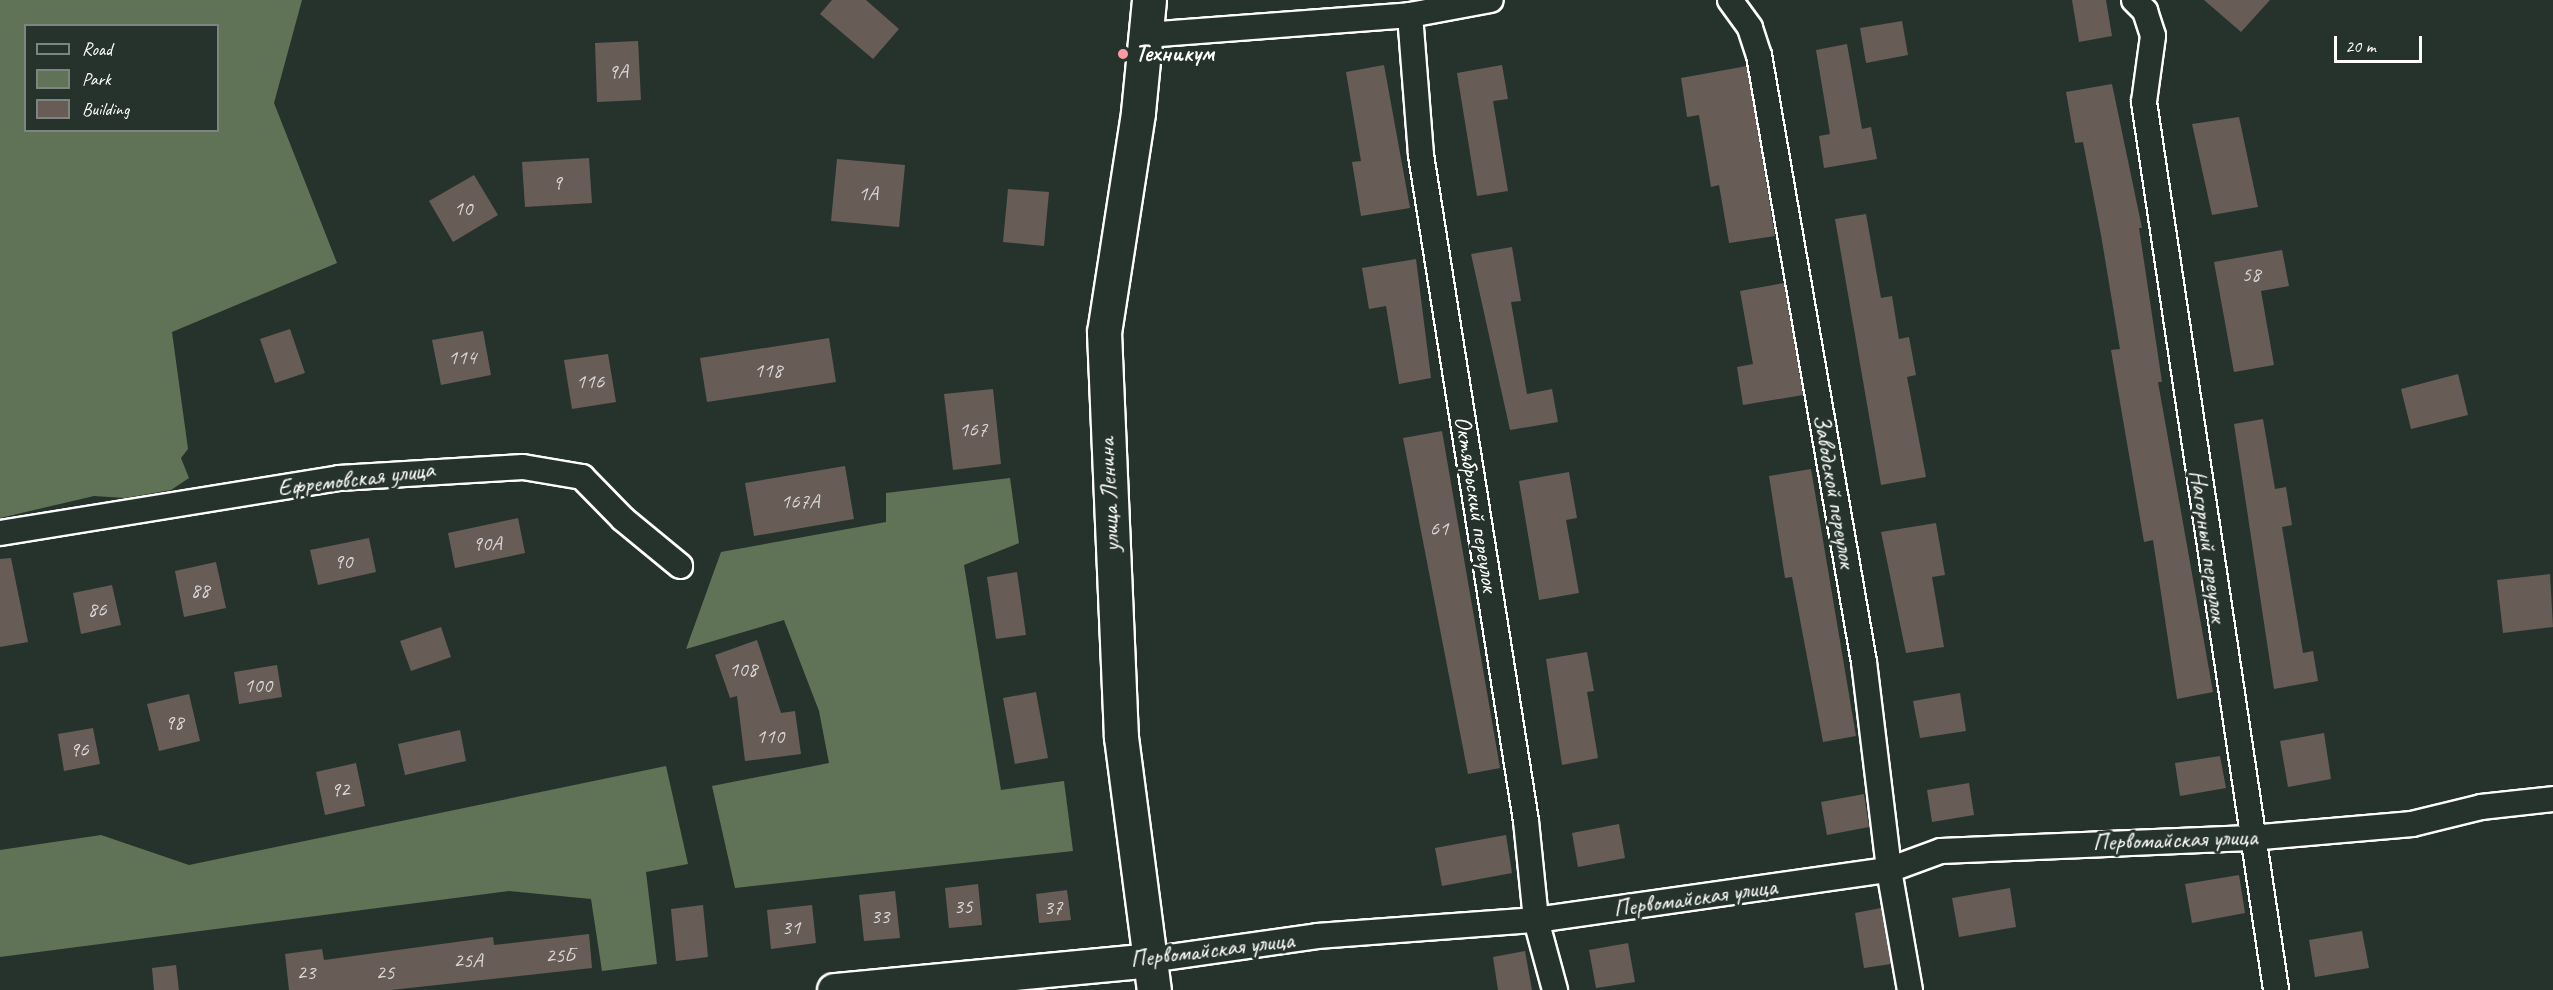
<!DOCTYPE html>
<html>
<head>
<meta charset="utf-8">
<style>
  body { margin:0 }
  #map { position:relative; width:2553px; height:990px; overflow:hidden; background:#26332d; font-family:Caveat,sans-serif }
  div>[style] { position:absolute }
  .green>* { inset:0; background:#617356 }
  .building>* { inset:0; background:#685c57 }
  .roads { filter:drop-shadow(2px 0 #fff) drop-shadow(-2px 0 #fff) drop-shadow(0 2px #fff) drop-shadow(0 -2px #fff) }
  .street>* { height:24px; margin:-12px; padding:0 12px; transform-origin:12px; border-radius:12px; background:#26332d }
  .secondary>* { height:33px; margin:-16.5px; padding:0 16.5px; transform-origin:16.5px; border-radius:16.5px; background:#26332d }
  .dots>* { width:16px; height:16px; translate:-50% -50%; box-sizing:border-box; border:3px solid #26332d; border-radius:50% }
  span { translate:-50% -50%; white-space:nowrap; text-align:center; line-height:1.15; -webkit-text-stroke:6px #26332d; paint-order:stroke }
  .number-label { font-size:21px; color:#d9d6d5 }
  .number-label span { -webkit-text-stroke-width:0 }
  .poi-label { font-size:24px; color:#fff; font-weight:700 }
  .left { translate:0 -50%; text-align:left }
  .street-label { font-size:24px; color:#fff }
  .legend { position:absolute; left:24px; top:24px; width:195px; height:108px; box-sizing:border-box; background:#26332d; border:2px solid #7d8581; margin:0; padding:8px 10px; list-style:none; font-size:18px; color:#fff }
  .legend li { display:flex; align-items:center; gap:12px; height:30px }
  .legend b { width:30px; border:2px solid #7d8581 }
  .scale { position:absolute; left:2334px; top:36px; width:88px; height:27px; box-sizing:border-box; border:3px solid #fff; border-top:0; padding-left:8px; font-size:18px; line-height:21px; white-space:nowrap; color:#fff; -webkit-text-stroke:4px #26332d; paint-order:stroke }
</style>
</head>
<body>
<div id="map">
  <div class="green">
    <i style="clip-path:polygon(evenodd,0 0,302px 0,274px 103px,337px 263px,172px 332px,188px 449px,181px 458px,189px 478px,171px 490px,125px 498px,94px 496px,0 518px,0 0,26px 26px,218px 26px,218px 130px,26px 130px,26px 26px)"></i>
    <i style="clip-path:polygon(1010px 478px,1019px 543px,964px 565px,1001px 790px,1064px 781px,1073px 851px,735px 888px,712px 786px,829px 763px,819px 711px,784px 620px,686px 649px,721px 552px,886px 522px,886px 493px)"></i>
    <i style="clip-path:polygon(666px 766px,688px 864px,646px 872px,657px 964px,602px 971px,591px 899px,509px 891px,0 957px,0 850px,101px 835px,189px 865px)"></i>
  </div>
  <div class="building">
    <i style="clip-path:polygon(832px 0,866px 0,899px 29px,873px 59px,820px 14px)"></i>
    <i style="clip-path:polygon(2072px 0,2106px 0,2112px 36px,2079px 42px)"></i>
    <i style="clip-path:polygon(2204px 0,2270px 0,2241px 32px)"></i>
    <i style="clip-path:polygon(1902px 21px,1908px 55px,1866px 63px,1860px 28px)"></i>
    <i style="clip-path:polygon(638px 41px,641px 100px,597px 102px,595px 43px)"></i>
    <i style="clip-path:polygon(1847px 44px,1862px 129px,1871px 127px,1877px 159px,1824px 168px,1819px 136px,1830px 134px,1816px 50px)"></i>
    <i style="clip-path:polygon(1384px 65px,1410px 208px,1361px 216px,1352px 162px,1361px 161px,1346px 72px)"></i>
    <i style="clip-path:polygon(1502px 65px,1508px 99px,1493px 101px,1508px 191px,1477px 196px,1457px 73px)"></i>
    <i style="clip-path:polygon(1747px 66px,1775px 236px,1729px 243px,1719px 185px,1711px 187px,1699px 115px,1687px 117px,1681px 78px)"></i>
    <i style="clip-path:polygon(2112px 84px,2142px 228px,2139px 228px,2162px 382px,2158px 382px,2213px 692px,2177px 699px,2153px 540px,2144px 542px,2111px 350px,2120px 349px,2101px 235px,2083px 142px,2075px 143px,2066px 92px)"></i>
    <i style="clip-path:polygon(2239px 117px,2258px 207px,2212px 215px,2192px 124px)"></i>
    <i style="clip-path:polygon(589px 158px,592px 203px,525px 207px,522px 162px)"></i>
    <i style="clip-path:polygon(837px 159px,905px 165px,899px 227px,831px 221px)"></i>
    <i style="clip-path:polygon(474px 175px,498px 215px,453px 242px,429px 201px)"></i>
    <i style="clip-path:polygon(1008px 189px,1049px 192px,1044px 246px,1003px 242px)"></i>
    <i style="clip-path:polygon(1866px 214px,1881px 298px,1892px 296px,1899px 339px,1909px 337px,1916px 375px,1907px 377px,1926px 477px,1881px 485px,1835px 219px)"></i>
    <i style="clip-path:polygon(1512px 247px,1521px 301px,1511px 302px,1527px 394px,1552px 389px,1558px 422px,1510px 430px,1471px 254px)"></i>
    <i style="clip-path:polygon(2282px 250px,2289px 286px,2261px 291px,2274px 365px,2234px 372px,2214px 262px)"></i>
    <i style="clip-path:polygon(1416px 259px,1431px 378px,1399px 384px,1386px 306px,1369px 309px,1362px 268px)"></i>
    <i style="clip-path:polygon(1784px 283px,1803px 395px,1743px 405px,1737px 367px,1753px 364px,1740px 291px)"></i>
    <i style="clip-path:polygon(290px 329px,305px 373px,275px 383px,260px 339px)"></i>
    <i style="clip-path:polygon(483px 331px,491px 375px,441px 385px,432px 340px)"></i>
    <i style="clip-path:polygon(829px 338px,836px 382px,707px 402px,700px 358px)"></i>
    <i style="clip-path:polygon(608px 354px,616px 402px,572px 409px,564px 360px)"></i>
    <i style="clip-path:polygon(2458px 374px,2468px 415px,2411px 429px,2401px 389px)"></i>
    <i style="clip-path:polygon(993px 389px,1001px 464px,953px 470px,944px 394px)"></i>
    <i style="clip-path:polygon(2263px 419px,2275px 489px,2286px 487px,2292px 525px,2282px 527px,2303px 653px,2313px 651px,2318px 681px,2274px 689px,2234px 424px)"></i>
    <i style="clip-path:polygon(1442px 431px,1500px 768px,1468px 774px,1403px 438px)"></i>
    <i style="clip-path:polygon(845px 466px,854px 519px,754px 536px,745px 483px)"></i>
    <i style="clip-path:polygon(1811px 469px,1856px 736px,1823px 742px,1792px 577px,1785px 578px,1769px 476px)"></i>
    <i style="clip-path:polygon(1569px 472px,1577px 518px,1566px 520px,1579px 593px,1539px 600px,1519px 481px)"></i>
    <i style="clip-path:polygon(518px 518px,525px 553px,455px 568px,448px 533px)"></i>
    <i style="clip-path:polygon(1936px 523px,1945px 575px,1932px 577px,1944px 647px,1906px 653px,1881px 532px)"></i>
    <i style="clip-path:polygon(369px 538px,376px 572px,318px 585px,310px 550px)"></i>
    <i style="clip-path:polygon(11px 558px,28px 642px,0 647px,0 559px)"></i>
    <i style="clip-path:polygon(216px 562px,226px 608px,184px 617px,175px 571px)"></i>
    <i style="clip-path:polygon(1017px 572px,1026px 635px,996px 639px,987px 577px)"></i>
    <i style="clip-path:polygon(2550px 574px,2553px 627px,2503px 633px,2497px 580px)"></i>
    <i style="clip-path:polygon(112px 585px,121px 625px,81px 634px,73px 593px)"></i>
    <i style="clip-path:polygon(441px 627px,451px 657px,411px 671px,400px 641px)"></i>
    <i style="clip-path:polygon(757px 640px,781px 713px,795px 711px,801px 754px,745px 761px,737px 696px,730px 698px,715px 655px)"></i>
    <i style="clip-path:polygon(1587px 652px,1594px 691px,1587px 692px,1598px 758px,1562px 765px,1546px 659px)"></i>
    <i style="clip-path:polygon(277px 665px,282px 697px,239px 704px,234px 672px)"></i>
    <i style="clip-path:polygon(1036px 692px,1048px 758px,1015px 764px,1003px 698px)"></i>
    <i style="clip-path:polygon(1960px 693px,1966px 731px,1920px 738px,1913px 701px)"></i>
    <i style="clip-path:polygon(189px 694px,200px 741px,159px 751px,147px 704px)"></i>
    <i style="clip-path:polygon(93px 728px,100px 764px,64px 771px,58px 734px)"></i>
    <i style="clip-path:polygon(460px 730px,466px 761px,405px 775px,398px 744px)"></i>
    <i style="clip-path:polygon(2324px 733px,2331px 779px,2288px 787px,2280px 741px)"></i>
    <i style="clip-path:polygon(2220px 756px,2226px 788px,2180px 796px,2175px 763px)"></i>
    <i style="clip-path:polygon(356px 763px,365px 806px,325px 815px,316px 772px)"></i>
    <i style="clip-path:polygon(1969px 783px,1974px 815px,1932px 822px,1927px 790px)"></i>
    <i style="clip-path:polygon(1864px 794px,1869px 827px,1827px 835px,1821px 802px)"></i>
    <i style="clip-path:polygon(1619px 824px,1625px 858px,1578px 867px,1572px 833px)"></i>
    <i style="clip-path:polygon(1506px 835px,1512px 873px,1442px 886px,1435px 848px)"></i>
    <i style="clip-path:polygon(2239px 875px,2245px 913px,2192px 923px,2185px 884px)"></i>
    <i style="clip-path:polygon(978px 884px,982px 925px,949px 928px,945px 888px)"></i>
    <i style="clip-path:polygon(2010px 888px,2016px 927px,1959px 937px,1952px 898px)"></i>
    <i style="clip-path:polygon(1067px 890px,1071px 920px,1039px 923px,1036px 894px)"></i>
    <i style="clip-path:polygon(895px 891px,900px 938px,864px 941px,859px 895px)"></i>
    <i style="clip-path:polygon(703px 905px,708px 957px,676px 961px,671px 909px)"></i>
    <i style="clip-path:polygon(812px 905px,816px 943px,771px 949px,767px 910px)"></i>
    <i style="clip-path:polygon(1881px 908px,1891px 964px,1864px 968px,1855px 913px)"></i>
    <i style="clip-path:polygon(2362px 931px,2369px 968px,2315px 977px,2309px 940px)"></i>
    <i style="clip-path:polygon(589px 934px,592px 968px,391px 990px,289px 990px,285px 954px,322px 949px,324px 960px,493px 937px,494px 945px)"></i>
    <i style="clip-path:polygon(1628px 943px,1635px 982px,1596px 988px,1589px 950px)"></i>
    <i style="clip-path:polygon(1525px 951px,1532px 990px,1498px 990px,1493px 957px)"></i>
    <i style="clip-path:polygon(176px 965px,179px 990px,154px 990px,152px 968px)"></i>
  </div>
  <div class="roads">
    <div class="street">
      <i style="left:1730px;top:0;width:34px;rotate:54deg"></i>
      <i style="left:1750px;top:28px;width:28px;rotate:72deg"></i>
      <i style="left:1759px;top:55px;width:616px;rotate:80.19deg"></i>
      <i style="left:1864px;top:662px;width:209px;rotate:83.1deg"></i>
      <i style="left:1889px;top:870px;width:122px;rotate:80.1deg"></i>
      <i style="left:2134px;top:0;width:16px;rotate:45deg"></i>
      <i style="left:2145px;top:11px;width:26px;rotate:72deg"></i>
      <i style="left:2153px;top:36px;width:67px;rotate:97.8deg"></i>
      <i style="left:2144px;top:102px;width:898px;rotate:81.54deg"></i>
      <i style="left:1410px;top:15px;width:140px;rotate:85.5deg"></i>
      <i style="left:1421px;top:155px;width:674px;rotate:81.04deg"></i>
      <i style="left:1526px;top:821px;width:100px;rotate:84.2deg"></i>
      <i style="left:1536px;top:920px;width:73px;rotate:74.8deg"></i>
      <i style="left:1146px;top:35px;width:265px;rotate:-4.3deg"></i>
      <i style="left:1410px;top:15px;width:82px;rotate:-10.5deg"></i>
      <i style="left:0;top:533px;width:343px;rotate:-9.2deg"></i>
      <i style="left:339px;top:478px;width:184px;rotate:-3.4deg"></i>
      <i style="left:523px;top:467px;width:60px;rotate:9.6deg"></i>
      <i style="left:582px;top:477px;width:59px;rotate:45.7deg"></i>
      <i style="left:623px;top:519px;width:74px;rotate:39.5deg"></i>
      <i style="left:1149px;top:960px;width:170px;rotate:-8.1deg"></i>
      <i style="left:1317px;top:936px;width:220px;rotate:-4.2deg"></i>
      <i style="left:1536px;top:920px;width:357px;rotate:-8.1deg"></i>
      <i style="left:1889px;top:870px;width:55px;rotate:-20.1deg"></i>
      <i style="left:1941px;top:851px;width:309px;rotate:-2.4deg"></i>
      <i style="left:2250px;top:838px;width:163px;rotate:-4.9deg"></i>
      <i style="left:2412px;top:824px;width:71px;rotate:-13.8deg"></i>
      <i style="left:2481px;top:807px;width:72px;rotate:-6.3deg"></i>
    </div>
    <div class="secondary">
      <i style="left:1149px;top:0;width:114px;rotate:95.6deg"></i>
      <i style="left:1138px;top:113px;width:222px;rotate:98.8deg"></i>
      <i style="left:1104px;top:332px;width:405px;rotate:87.6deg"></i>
      <i style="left:1121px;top:737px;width:255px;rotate:82.6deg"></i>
      <i style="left:834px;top:990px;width:316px;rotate:-5.4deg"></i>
    </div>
  </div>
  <div class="dots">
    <i style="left:1123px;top:54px;background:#ff9aa2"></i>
  </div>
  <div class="number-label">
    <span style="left:618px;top:71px">9А</span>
    <span style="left:557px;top:182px">9</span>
    <span style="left:868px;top:193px">1А</span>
    <span style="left:463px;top:208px">10</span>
    <span style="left:2251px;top:274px">58</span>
    <span style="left:462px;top:357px">114</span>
    <span style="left:768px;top:370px">118</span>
    <span style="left:590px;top:381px">116</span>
    <span style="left:973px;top:429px">167</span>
    <span style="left:800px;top:501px">167А</span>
    <span style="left:1439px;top:528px">61</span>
    <span style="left:487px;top:543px">90А</span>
    <span style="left:343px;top:561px">90</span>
    <span style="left:200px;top:590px">88</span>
    <span style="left:97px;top:609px">86</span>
    <span style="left:743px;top:669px">108</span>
    <span style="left:258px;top:685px">100</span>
    <span style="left:174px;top:722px">98</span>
    <span style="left:770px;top:736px">110</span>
    <span style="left:79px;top:749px">96</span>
    <span style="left:340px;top:789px">92</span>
    <span style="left:963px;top:906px">35</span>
    <span style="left:1053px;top:907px">37</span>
    <span style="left:880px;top:916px">33</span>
    <span style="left:791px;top:927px">31</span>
    <span style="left:560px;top:955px">25Б</span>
    <span style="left:468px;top:960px">25А</span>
    <span style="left:306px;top:972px">23</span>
    <span style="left:385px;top:972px">25</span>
  </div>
  <div class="poi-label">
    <span class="left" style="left:1135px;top:54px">Техникум</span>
  </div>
  <div class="street-label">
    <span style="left:356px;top:479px;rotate:-7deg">Ефремовская улица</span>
    <span style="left:1834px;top:491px;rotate:80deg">Заводской переулок</span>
    <span style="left:1109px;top:495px;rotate:-93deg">улица Ленина</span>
    <span style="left:1476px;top:504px;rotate:81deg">Октябрьский переулок</span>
    <span style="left:2208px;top:546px;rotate:82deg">Нагорный переулок</span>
    <span style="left:2175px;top:840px;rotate:-2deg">Первомайская улица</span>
    <span style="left:1695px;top:898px;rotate:-8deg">Первомайская улица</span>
    <span style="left:1212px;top:950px;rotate:-7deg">Первомайская улица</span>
  </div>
  <ul class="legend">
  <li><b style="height:8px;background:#26332d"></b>Road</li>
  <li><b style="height:16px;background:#617356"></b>Park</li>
  <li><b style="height:16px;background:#685c57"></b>Building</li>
  </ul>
  <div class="scale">20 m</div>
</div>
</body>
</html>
